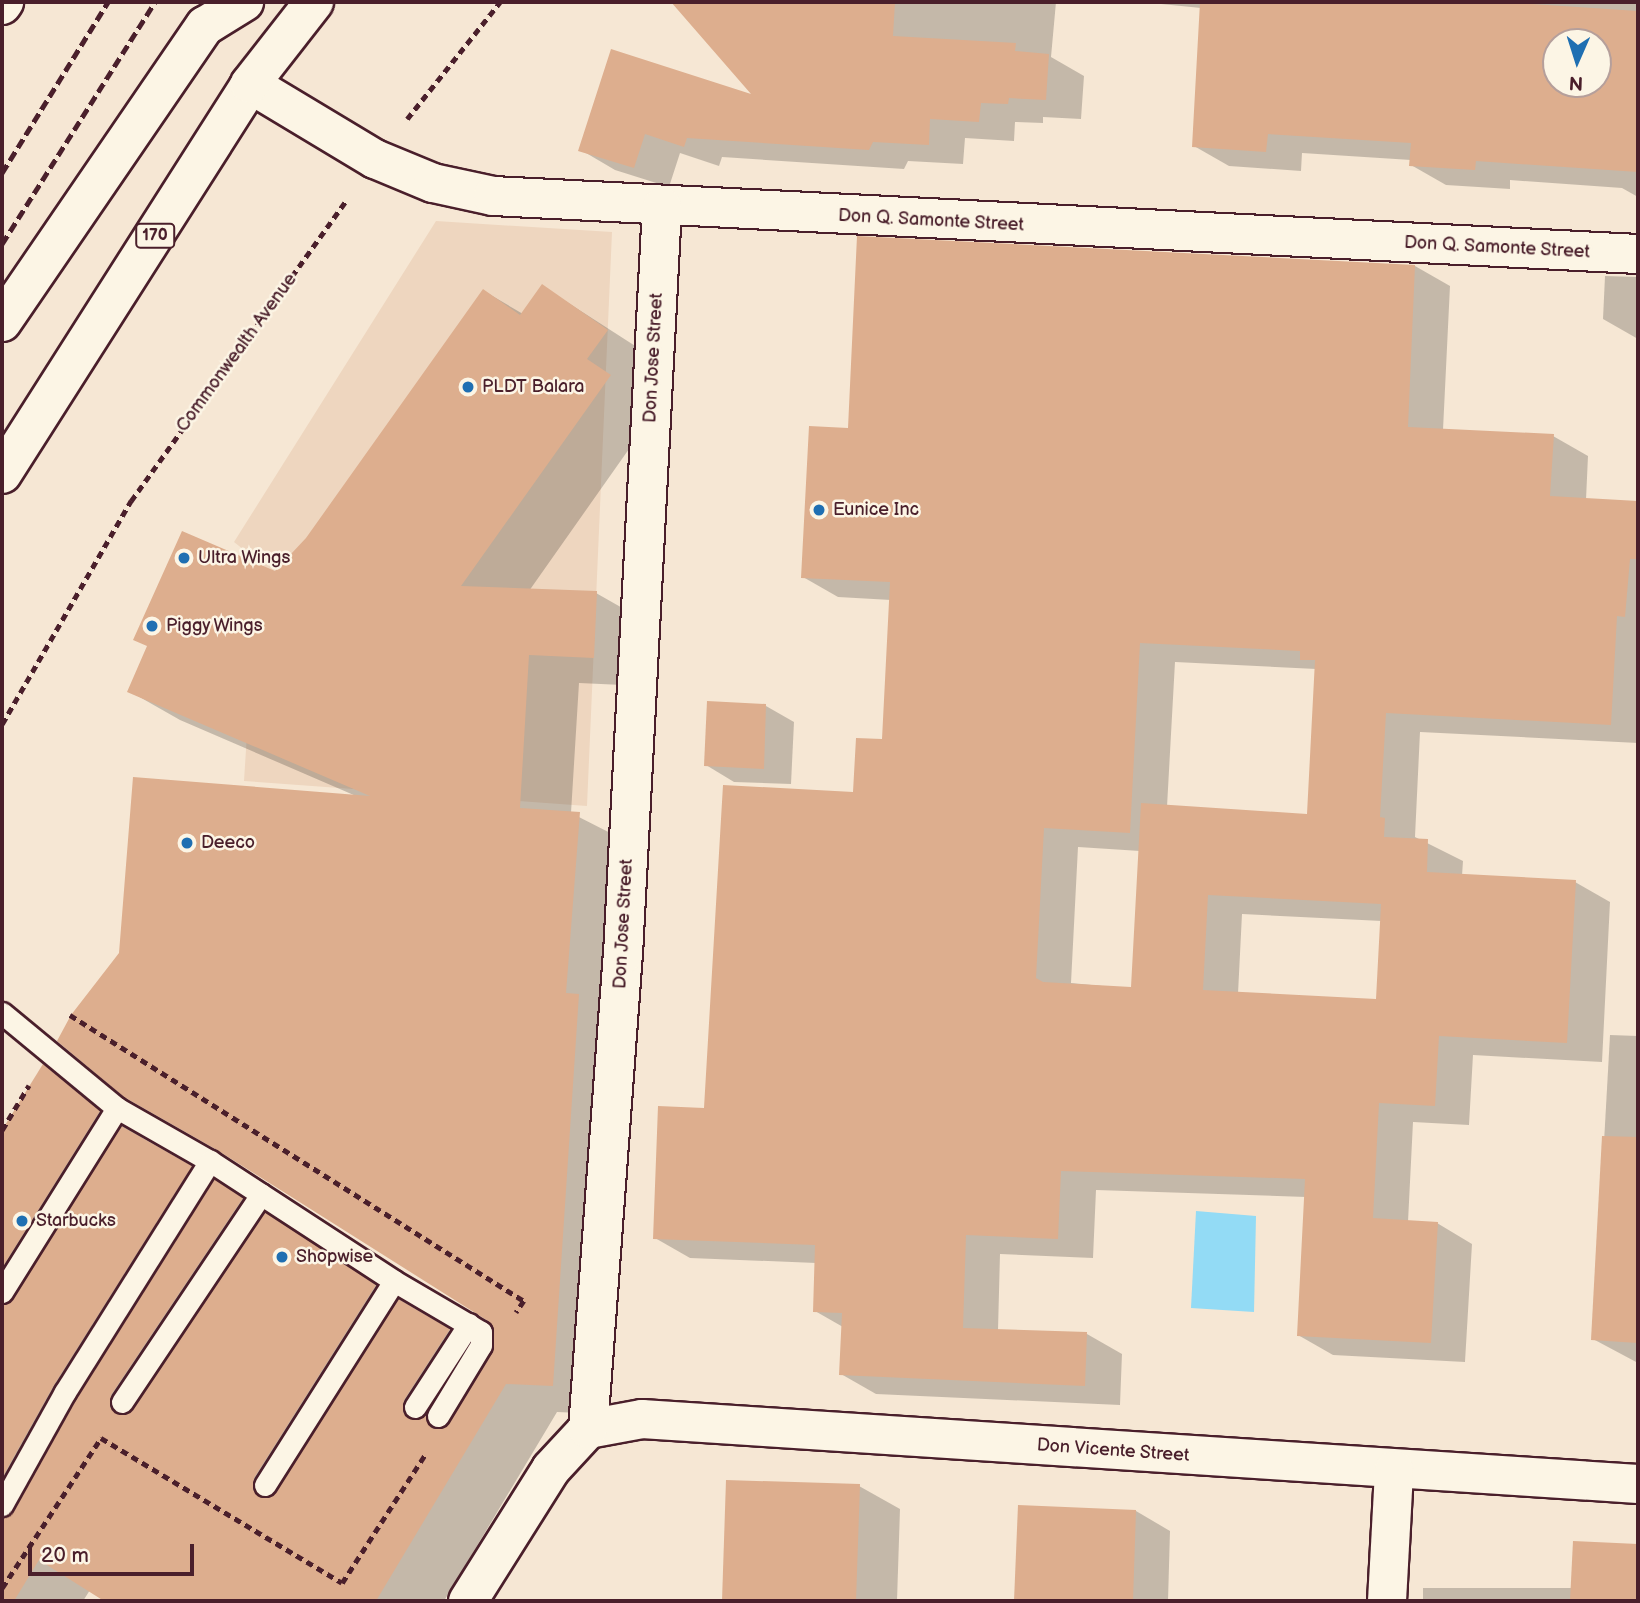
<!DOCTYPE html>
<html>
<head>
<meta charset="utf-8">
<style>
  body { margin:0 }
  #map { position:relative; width:1640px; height:1603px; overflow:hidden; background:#f6e7d4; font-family:"Balsamiq Sans",sans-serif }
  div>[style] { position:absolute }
  .built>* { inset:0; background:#eed6bf }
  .water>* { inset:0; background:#93dbf5 }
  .shadow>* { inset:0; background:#0003 }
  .building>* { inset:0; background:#ddae8e }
  .path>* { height:4.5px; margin-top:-2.25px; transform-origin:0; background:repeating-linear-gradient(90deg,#4a1f2b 0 7px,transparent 0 12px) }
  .roads { filter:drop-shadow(2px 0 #4a1f2b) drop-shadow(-2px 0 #4a1f2b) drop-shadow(0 2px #4a1f2b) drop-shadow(0 -2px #4a1f2b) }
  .lane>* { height:21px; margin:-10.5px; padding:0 10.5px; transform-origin:10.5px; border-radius:10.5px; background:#fcf5e5 }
  .street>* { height:38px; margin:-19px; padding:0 19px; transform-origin:19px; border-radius:19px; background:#fcf5e5 }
  .primary>* { height:38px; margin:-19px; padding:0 19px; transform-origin:19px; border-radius:19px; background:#fcf5e5 }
  .rail>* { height:5px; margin-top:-2.5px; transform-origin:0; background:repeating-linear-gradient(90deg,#4a1f2b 0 10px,transparent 0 15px) }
  .dots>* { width:19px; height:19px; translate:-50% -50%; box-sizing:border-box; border:4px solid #fcf5e5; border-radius:50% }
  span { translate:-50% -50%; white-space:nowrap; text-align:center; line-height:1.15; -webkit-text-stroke:5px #fcf5e5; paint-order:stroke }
  .shield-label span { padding:2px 5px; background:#fcf5e5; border:2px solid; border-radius:5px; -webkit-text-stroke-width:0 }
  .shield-label { font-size:16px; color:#4a1f2b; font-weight:700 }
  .street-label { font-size:18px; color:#4a1f2b }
  .poi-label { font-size:18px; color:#4a1f2b }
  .left { translate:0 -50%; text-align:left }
  .frame { position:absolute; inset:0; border:4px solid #4a1f2b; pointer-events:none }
  .north { position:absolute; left:1542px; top:28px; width:70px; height:70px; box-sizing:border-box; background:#fcf5e5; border:2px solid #b59f9b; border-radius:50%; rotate:183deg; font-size:19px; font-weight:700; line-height:28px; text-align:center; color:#4a1f2b }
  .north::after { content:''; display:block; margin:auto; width:24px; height:32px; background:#1f6fb2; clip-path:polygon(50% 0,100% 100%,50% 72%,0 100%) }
  .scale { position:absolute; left:28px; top:1544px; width:166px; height:32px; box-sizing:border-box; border:4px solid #4a1f2b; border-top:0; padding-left:9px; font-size:21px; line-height:24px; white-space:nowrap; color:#4a1f2b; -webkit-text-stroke:5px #fcf5e5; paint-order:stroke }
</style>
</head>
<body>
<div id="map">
  <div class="built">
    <i style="clip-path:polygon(436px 221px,612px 232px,587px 806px,244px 781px,258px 561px,234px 542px)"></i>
  </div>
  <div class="water">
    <i style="clip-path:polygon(1196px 1211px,1256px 1216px,1254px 1312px,1191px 1308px)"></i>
  </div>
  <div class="shadow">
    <i style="clip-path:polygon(673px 2px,1056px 2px,1051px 57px,1084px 76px,1081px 119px,1043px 117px,1043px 123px,1015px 122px,1014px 141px,965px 138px,963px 164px,908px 161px,904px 169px,722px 157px,719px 166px,680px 153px,669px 187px,615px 170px,581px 150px,757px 97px)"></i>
    <i style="clip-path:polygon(evenodd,1141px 2px,1638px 2px,1638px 197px,1622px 188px,1510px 180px,1510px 189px,1446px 185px,1411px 165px,1411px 160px,1302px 153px,1301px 171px,1229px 166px,1194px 146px,1201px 8px,1141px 2px,1556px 42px,1598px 42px,1598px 84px,1556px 84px,1556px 42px)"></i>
    <i style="clip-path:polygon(evenodd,859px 238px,1415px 266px,1450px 286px,1443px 430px,1553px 436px,1588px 456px,1586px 500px,1638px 502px,1638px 743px,1420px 732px,1415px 837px,1463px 861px,1462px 876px,1575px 882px,1610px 902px,1602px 1062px,1473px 1055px,1469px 1125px,1413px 1122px,1408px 1222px,1437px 1223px,1472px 1244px,1465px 1362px,1333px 1355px,1298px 1335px,1306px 1197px,1096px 1190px,1093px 1258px,1000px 1254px,998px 1331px,1087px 1334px,1122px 1354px,1120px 1405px,876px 1394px,841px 1374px,843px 1327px,815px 1311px,816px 1263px,690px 1258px,655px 1238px,706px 1110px,883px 741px,891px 600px,838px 597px,803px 577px,850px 429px,859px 238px,1175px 662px,1316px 669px,1309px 815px,1167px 807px,1175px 662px,859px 238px,1078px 847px,1140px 851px,1133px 989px,1071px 983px,1078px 847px,859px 238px,1242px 914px,1382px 921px,1378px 1001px,1238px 994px,1242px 914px)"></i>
    <i style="clip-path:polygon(1605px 276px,1638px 277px,1638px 339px,1603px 319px)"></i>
    <i style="clip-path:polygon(542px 286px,657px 360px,660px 405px,529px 591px,596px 593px,647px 622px,644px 686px,579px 683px,571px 813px,630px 843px,603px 1414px,557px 1412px,444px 1601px,107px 1601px,90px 1590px,83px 1601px,2px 1601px,2px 1133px,44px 1067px,94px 1096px,148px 1143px,265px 1211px,425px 1316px,492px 1355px,494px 1352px,496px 1331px,356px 796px,180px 720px,129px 691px,275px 573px,308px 539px,484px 291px,523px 314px)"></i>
    <i style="clip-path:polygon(766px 706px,794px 722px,791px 784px,734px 782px,706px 765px)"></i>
    <i style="clip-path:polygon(1610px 1035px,1638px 1036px,1638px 1363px,1593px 1339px)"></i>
    <i style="clip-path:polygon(728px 1482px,859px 1486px,900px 1509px,897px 1601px,723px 1601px)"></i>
    <i style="clip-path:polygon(1020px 1507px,1136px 1511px,1170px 1531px,1168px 1601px,1016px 1601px)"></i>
    <i style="clip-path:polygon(1574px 1543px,1638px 1545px,1638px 1601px,1423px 1601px,1423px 1588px,1573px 1588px)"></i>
  </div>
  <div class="building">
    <i style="clip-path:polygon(671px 2px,895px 2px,893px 36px,1016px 43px,1015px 51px,1049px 54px,1046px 100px,1009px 98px,1008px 104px,981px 103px,979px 122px,930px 119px,929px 145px,873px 142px,869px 150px,687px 138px,684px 147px,645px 134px,634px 168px,578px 151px,611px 49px,751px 94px)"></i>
    <i style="clip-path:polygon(evenodd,1200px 2px,1501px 2px,1638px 11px,1638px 172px,1476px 161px,1475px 170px,1409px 166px,1411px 143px,1268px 134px,1266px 152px,1192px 147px,1200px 2px,1556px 42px,1598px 42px,1598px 84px,1556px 84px,1556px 42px)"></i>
    <i style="clip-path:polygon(evenodd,857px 236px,1415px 265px,1408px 427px,1554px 434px,1550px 496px,1638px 501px,1638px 559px,1630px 559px,1625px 617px,1617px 616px,1611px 725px,1386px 713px,1380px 817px,1385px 818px,1384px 837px,1428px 839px,1427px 872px,1576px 880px,1567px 1043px,1439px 1036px,1435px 1106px,1379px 1103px,1373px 1218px,1438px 1222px,1431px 1343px,1297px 1336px,1305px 1179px,1061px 1171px,1058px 1239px,966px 1235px,963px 1328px,1087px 1332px,1085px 1386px,839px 1375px,842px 1313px,813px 1312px,815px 1245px,653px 1239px,658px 1106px,704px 1108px,723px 785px,853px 792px,856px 738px,882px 739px,890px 582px,801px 578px,809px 426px,848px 428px,857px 236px,1140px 643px,1300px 651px,1300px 660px,1315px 660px,1307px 814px,1141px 803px,1131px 987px,1043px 982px,1036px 978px,1044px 828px,1130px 833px,1140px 643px,857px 236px,1208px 895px,1381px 904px,1376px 999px,1203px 990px,1208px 895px)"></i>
    <i style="clip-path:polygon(542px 284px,608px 330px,587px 359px,611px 375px,461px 586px,597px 591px,594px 658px,529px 655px,520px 808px,580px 812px,566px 993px,579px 994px,553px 1386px,506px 1384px,376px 1601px,104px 1601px,39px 1560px,14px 1601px,2px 1601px,2px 1518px,13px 1511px,76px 1399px,214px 1179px,243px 1198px,111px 1395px,110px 1407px,115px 1413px,133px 1409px,265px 1212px,376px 1285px,254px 1478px,253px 1490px,259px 1496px,276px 1492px,398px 1299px,450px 1329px,404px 1400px,403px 1412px,408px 1418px,425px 1415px,432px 1428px,445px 1427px,493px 1351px,494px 1331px,488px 1321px,217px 1150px,124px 1097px,57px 1041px,71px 1015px,119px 953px,133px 777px,370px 796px,127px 692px,147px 646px,133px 640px,182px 531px,275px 571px,306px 538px,483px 289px,520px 315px)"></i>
    <i style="clip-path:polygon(707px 701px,766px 704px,764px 769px,704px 766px)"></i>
    <i style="clip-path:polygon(43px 1064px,100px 1111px,2px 1268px,2px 1130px)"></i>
    <i style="clip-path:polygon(121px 1126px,192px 1166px,54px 1385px,2px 1478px,2px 1305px,13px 1299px)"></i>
    <i style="clip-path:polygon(1602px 1136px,1638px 1137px,1638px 1343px,1591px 1340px)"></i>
    <i style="clip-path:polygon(726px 1480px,860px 1484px,856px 1601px,722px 1601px)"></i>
    <i style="clip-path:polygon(1018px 1505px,1136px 1510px,1133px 1601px,1014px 1601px)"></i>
    <i style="clip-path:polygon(1573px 1541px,1638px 1544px,1638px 1601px,1570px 1601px)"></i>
  </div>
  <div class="path">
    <i style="left:407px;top:119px;width:149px;rotate:-51.5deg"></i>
    <i style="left:2px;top:724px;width:258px;rotate:-60deg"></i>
    <i style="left:131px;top:501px;width:371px;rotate:-54.4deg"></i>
    <i style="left:70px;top:1015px;width:537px;rotate:32.21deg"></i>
    <i style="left:524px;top:1301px;width:14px;rotate:124deg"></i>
    <i style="left:2px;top:1130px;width:52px;rotate:-59deg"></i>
    <i style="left:2px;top:1588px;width:180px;rotate:-56.6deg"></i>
    <i style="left:101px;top:1438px;width:281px;rotate:31deg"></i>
    <i style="left:342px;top:1583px;width:155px;rotate:-57.1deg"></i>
  </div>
  <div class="roads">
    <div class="lane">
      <i style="left:2px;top:1013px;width:149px;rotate:39.6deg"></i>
      <i style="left:117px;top:1108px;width:107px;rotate:29.7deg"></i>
      <i style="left:210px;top:1161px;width:220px;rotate:33.1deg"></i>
      <i style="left:394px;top:1281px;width:101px;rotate:30.4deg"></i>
      <i style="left:481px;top:1332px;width:13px;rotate:90deg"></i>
      <i style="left:481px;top:1345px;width:83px;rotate:121.2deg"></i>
      <i style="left:2px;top:1292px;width:217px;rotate:-58deg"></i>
      <i style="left:122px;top:1402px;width:250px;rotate:-56.2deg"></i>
      <i style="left:415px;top:1407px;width:99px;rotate:-57deg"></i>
      <i style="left:265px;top:1485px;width:241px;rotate:-57.7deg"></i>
      <i style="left:2px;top:1505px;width:129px;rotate:-60.9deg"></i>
      <i style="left:65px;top:1392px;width:273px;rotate:-57.9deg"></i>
    </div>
    <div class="street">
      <i style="left:250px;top:84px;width:146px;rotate:31deg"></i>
      <i style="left:375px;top:159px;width:63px;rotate:22.5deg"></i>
      <i style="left:433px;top:183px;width:61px;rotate:12.2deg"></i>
      <i style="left:493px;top:196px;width:1146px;rotate:2.9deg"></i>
      <i style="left:588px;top:1429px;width:55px;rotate:-10.5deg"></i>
      <i style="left:642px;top:1419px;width:998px;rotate:3.73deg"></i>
      <i style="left:468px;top:1601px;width:156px;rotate:-57.8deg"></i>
      <i style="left:551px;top:1469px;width:54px;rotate:-47.2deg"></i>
      <i style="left:588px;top:1429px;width:476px;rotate:-85.8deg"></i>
      <i style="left:623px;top:954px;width:748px;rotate:-87.01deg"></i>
      <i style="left:1387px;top:1601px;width:131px;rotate:-86.9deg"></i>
    </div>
    <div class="primary">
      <i style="left:2px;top:5px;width:4px;rotate:-56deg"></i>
      <i style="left:2px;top:322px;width:359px;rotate:-55.6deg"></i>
      <i style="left:205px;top:26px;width:46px;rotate:-31.6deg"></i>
      <i style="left:2px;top:474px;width:462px;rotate:-57.5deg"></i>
      <i style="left:250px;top:84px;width:104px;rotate:-52deg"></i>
    </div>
  </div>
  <div class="rail">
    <i style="left:2px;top:173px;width:201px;rotate:-58.2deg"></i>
    <i style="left:2px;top:244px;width:286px;rotate:-57.7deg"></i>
  </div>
  <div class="dots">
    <i style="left:468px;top:387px;background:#1f6fb2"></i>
    <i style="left:819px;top:510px;background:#1f6fb2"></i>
    <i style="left:184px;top:558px;background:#1f6fb2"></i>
    <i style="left:152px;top:626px;background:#1f6fb2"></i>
    <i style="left:187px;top:843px;background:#1f6fb2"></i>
    <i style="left:22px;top:1221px;background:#1f6fb2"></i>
    <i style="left:282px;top:1257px;background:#1f6fb2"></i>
  </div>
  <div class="shield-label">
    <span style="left:155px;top:236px">170</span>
  </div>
  <div class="street-label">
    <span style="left:931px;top:221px;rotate:3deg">Don Q. Samonte Street</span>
    <span style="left:1497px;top:248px;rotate:3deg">Don Q. Samonte Street</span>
    <span style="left:237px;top:353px;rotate:-54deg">Commonwealth Avenue</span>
    <span style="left:654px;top:358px;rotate:-87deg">Don Jose Street</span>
    <span style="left:624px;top:924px;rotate:-87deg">Don Jose Street</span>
    <span style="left:1113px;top:1451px;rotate:4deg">Don Vicente Street</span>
  </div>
  <div class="poi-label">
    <span class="left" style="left:482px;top:387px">PLDT Balara</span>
    <span class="left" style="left:833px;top:510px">Eunice Inc</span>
    <span class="left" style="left:198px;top:558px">Ultra Wings</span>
    <span class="left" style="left:166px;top:626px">Piggy Wings</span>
    <span class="left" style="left:201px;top:843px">Deeco</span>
    <span class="left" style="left:36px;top:1221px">Starbucks</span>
    <span class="left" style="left:296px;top:1257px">Shopwise</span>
  </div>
  <div class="frame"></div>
  <div class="north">N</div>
  <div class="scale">20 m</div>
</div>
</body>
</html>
